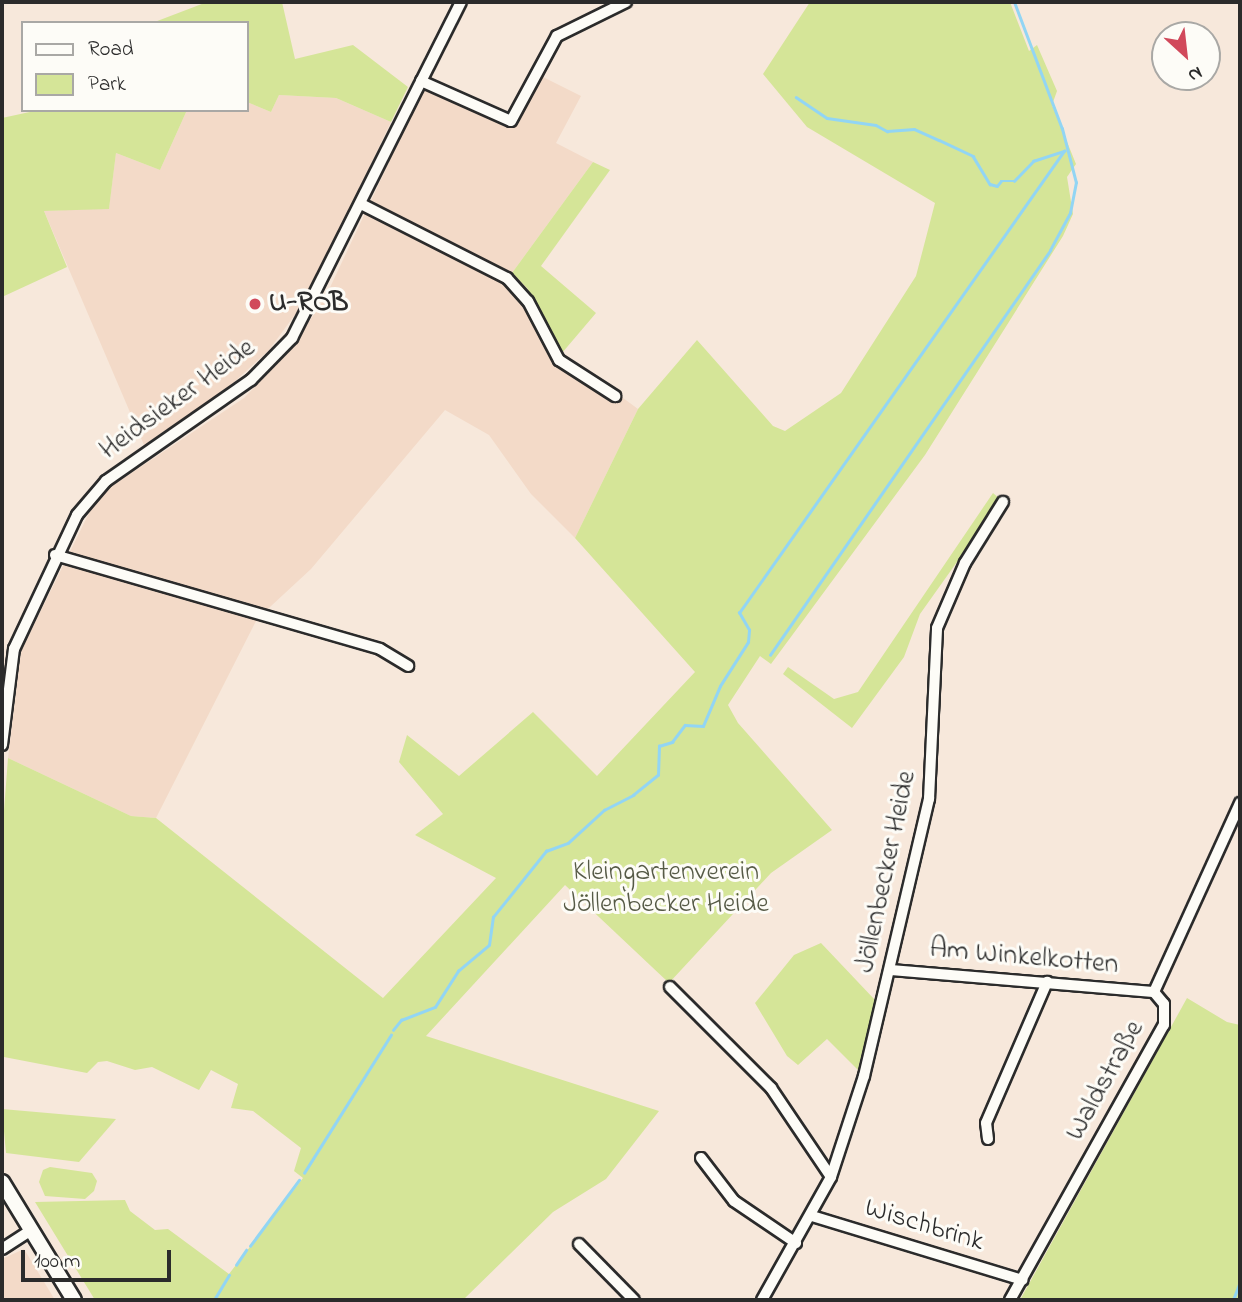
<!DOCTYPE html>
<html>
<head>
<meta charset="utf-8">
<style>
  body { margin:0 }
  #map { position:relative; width:1242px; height:1302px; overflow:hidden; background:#f7e8db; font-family:"Indie Flower",sans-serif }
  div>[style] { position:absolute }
  .built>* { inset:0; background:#f3dac8 }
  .green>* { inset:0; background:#d5e598 }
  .stream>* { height:2.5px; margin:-1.25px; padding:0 1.25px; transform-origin:1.25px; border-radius:1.25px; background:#92d5f4 }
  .roads { filter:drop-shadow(2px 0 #2b2b2b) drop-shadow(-2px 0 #2b2b2b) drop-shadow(0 2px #2b2b2b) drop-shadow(0 -2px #2b2b2b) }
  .street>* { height:10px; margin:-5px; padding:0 5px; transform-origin:5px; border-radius:5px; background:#fdfcf7 }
  .secondary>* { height:14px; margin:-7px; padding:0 7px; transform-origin:7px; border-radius:7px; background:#fdfcf7 }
  .dots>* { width:19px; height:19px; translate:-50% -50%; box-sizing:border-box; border:4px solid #fdfcf7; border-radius:50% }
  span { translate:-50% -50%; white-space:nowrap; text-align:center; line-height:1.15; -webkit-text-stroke:6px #fdfcf7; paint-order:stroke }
  .poi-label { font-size:28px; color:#2b2b2b; font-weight:700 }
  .left { translate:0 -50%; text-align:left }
  .street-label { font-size:28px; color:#2b2b2b }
  .park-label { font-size:28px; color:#565a46 }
  .frame { position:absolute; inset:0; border:4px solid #2b2b2b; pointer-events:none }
  .legend { position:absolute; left:21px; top:21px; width:228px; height:91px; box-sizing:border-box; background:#fdfcf7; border:2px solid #a9a8a5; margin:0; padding:9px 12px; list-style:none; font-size:21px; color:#2b2b2b }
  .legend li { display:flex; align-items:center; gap:14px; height:35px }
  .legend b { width:35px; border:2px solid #a9a8a5 }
  .north { position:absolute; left:1151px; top:21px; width:70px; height:70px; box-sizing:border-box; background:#fdfcf7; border:2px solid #a9a8a5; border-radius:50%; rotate:153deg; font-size:19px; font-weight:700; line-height:28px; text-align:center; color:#2b2b2b }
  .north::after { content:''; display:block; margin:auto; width:24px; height:32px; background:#d1495b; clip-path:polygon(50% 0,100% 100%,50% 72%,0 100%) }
  .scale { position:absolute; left:21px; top:1250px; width:150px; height:32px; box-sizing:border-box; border:4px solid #2b2b2b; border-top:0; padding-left:9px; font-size:21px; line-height:24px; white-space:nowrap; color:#2b2b2b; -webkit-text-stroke:5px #fdfcf7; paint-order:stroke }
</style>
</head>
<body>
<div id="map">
  <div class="built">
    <i style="clip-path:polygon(541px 76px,581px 96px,556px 143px,593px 162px,512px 273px,527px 288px,562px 353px,638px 409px,575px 538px,531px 494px,489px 435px,445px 410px,311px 569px,257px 619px,156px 818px,131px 816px,8px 758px,21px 651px,92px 507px,112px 486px,244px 398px,288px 353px,325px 298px,424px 88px,506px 127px,519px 121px)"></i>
    <i style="clip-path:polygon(279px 95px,336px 98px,391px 122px,305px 301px,269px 350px,221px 394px,144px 445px,44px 211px,109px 208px,116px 153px,160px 170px,187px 110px,247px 110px,247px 102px,271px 112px)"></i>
    <i style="clip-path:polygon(24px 1249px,55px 1300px,2px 1300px,2px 1259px)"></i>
  </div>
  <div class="green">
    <i style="clip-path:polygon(207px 2px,282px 2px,295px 59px,353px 45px,408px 87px,391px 122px,336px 98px,279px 95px,271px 112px,247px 102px,247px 23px,152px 23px)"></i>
    <i style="clip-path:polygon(810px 2px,1010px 2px,1029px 51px,1037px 45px,1057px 91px,1052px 105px,1076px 164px,1067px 177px,1073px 214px,1063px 236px,925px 455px,771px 664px,760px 656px,728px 705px,738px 723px,832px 830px,771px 873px,669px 983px,565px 885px,426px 1036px,659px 1111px,606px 1179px,553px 1212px,463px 1300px,95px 1300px,35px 1202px,125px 1200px,130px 1211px,155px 1230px,168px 1229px,229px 1274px,303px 1178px,294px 1171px,301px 1148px,253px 1111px,231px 1108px,238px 1084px,211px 1070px,199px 1090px,152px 1067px,135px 1070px,107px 1061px,98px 1062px,87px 1073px,4px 1057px,2px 837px,8px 758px,131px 816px,156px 818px,383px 998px,496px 878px,415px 835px,443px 814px,399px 762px,407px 735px,459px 776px,533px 712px,597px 776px,695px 672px,575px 538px,638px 409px,697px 340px,773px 426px,785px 431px,841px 393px,916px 276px,935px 203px,807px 127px,763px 74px)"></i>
    <i style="clip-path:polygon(39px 110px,187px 110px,160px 170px,116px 153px,109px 209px,44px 211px,67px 267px,2px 297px,2px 118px)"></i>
    <i style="clip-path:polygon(593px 162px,610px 170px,541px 266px,596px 313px,562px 353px,527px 288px,512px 273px)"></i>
    <i style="clip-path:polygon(993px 493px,1001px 500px,920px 614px,904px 657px,852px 728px,783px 674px,788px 667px,834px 699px,858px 692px)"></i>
    <i style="clip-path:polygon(821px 943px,875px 1000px,858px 1070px,827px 1039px,798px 1065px,787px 1056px,755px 1003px,794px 955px)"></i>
    <i style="clip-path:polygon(1187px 998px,1227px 1022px,1240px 1025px,1240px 1300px,1020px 1300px)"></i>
    <i style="clip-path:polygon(2px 1109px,116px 1119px,79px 1162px,6px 1153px)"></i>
    <i style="clip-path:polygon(50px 1167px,92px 1173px,97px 1181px,94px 1191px,85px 1199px,45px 1196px,39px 1182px,43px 1170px)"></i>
  </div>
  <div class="stream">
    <i style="left:796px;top:97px;width:37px;rotate:34deg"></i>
    <i style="left:827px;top:118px;width:49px;rotate:8.1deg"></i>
    <i style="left:876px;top:125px;width:13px;rotate:29deg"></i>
    <i style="left:887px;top:131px;width:27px;rotate:-4deg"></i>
    <i style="left:914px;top:129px;width:27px;rotate:24deg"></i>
    <i style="left:939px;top:140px;width:38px;rotate:25deg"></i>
    <i style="left:973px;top:156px;width:33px;rotate:59deg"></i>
    <i style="left:990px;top:184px;width:7px;rotate:16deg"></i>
    <i style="left:997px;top:186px;width:6px;rotate:-51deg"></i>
    <i style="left:1001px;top:181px;width:13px"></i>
    <i style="left:1014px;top:181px;width:28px;rotate:-46deg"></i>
    <i style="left:1033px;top:161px;width:33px;rotate:-18deg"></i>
    <i style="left:770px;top:655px;width:492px;rotate:-55.3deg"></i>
    <i style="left:1050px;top:250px;width:42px;rotate:-61.6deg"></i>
    <i style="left:1070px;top:213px;width:31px;rotate:-79deg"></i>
    <i style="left:1076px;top:183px;width:56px;rotate:-104.5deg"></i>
    <i style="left:1062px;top:129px;width:136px;rotate:-110.7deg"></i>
    <i style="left:393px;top:1030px;width:13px;rotate:-51deg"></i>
    <i style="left:401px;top:1020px;width:36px;rotate:-21deg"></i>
    <i style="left:435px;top:1007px;width:43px;rotate:-57.4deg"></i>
    <i style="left:458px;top:971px;width:40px;rotate:-40deg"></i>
    <i style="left:489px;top:945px;width:28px;rotate:-82deg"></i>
    <i style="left:493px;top:917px;width:85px;rotate:-51.2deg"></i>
    <i style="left:546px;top:851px;width:23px;rotate:-20deg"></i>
    <i style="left:568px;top:843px;width:49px;rotate:-42.5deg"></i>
    <i style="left:604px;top:810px;width:33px;rotate:-27deg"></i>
    <i style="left:633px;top:795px;width:32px;rotate:-39deg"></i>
    <i style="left:658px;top:775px;width:29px;rotate:-88deg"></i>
    <i style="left:659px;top:746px;width:14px;rotate:-17deg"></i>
    <i style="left:672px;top:742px;width:21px;rotate:-53deg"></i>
    <i style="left:685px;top:725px;width:18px;rotate:3deg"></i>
    <i style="left:703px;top:726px;width:43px;rotate:-67deg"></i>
    <i style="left:720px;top:686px;width:52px;rotate:-57.5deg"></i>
    <i style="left:748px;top:642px;width:12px;rotate:-85deg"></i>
    <i style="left:749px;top:630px;width:20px;rotate:-120deg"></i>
    <i style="left:739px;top:613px;width:565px;rotate:-54.88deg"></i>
    <i style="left:304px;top:1173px;width:163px;rotate:-57.8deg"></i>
    <i style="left:250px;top:1246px;width:82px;rotate:-53.4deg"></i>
    <i style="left:236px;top:1265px;width:18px;rotate:-56deg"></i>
    <i style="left:214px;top:1300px;width:29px;rotate:-59deg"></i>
    <i style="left:1233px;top:1300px;width:19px;rotate:-69deg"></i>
  </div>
  <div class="roads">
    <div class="street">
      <i style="left:421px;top:81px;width:98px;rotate:24deg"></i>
      <i style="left:511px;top:121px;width:97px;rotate:-61.6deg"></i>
      <i style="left:557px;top:36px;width:77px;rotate:-26.2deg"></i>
      <i style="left:361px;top:204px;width:164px;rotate:26.9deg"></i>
      <i style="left:507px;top:278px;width:31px;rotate:48deg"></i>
      <i style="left:528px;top:301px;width:67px;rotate:62.3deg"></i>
      <i style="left:559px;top:360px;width:67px;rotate:32.7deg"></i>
      <i style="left:55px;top:555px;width:338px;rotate:16.1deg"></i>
      <i style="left:380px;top:649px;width:33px;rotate:31deg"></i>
      <i style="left:2px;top:745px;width:97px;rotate:-82.9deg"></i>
      <i style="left:14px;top:649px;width:148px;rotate:-64.8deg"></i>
      <i style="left:77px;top:515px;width:45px;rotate:-49.5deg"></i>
      <i style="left:106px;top:481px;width:177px;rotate:-34.9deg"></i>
      <i style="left:251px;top:380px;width:59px;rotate:-45.7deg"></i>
      <i style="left:292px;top:338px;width:376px;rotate:-63.3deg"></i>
      <i style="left:890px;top:970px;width:265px;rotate:4.8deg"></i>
      <i style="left:670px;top:987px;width:143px;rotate:45deg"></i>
      <i style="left:771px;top:1088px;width:107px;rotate:56deg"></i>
      <i style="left:1154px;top:992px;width:208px;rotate:-65.5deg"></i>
      <i style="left:988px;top:1139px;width:16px;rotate:-97deg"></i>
      <i style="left:986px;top:1123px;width:154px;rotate:-66.6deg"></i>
      <i style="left:701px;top:1158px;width:54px;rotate:52.5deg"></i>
      <i style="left:734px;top:1201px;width:75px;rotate:34.1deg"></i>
      <i style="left:812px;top:1216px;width:220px;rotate:16.9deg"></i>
      <i style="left:579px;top:1244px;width:78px;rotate:45.5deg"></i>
      <i style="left:2px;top:1249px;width:35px;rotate:-33deg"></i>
      <i style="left:762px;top:1300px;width:141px;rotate:-60.7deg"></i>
      <i style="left:831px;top:1177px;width:106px;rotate:-71.9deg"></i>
      <i style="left:864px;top:1076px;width:285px;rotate:-76.8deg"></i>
      <i style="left:929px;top:799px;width:171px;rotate:-87.3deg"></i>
      <i style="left:937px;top:628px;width:71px;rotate:-66.7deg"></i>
      <i style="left:965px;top:563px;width:72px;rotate:-58.1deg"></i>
      <i style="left:1010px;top:1300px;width:315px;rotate:-60.8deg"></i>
      <i style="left:1164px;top:1025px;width:21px;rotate:-90deg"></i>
      <i style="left:1164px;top:1004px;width:16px;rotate:-130deg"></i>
    </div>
    <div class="secondary">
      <i style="left:2px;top:1182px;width:138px;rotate:58.6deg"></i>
    </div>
  </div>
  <div class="dots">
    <i style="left:255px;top:304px;background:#d1495b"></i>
  </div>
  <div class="poi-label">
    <span class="left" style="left:269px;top:304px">U-ROB</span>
  </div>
  <div class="street-label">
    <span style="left:178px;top:400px;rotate:-36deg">Heidsieker Heide</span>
    <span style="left:887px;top:872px;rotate:-78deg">Jöllenbecker Heide</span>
    <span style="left:1024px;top:958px;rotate:5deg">Am Winkelkotten</span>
    <span style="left:1106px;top:1081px;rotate:-61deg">Waldstraße</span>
    <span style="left:924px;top:1226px;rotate:17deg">Wischbrink</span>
  </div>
  <div class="park-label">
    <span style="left:666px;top:889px">Kleingartenverein<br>Jöllenbecker Heide</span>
  </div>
  <div class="frame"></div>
  <ul class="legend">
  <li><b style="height:9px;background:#fdfcf7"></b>Road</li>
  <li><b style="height:19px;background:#d5e598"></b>Park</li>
  </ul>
  <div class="north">N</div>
  <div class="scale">100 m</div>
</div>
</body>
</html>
